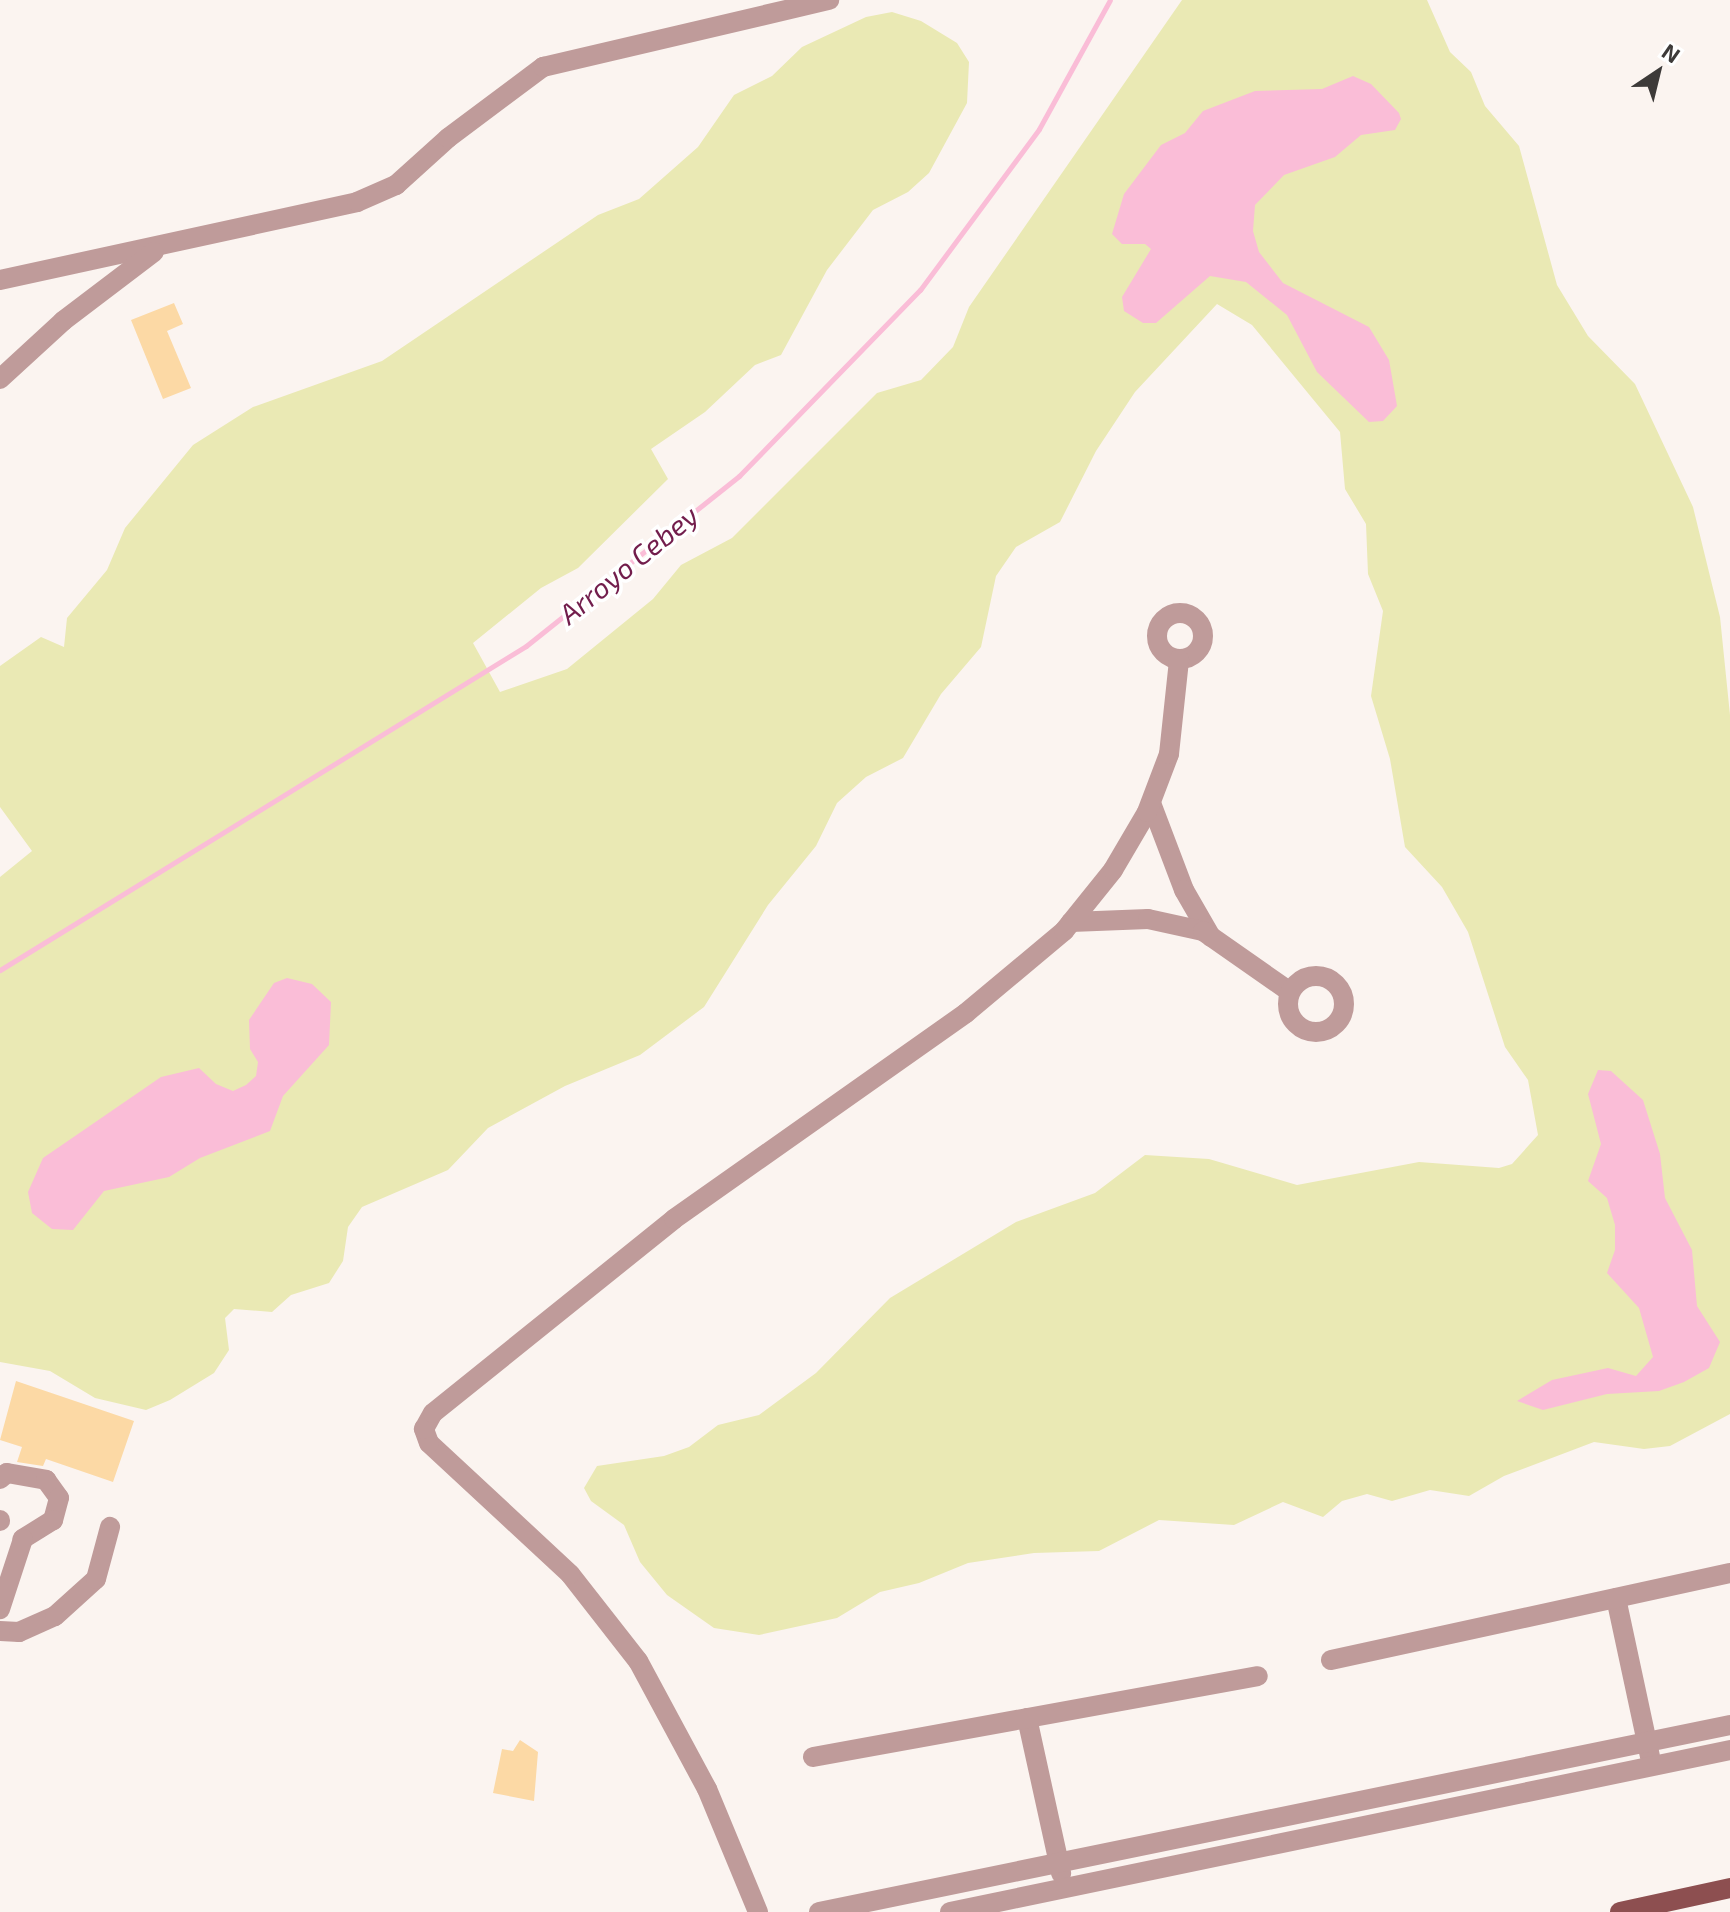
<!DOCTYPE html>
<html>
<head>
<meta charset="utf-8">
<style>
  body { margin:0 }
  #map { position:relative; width:1730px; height:1912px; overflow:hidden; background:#fbf4f0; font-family:"Exo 2",sans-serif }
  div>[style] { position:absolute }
  .green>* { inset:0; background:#eae9b4 }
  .water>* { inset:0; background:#fabdd7 }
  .stream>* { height:5px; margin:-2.5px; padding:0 2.5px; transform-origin:2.5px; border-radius:2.5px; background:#fabdd7 }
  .building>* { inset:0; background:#fcd9a5 }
  .minor>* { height:20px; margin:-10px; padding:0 10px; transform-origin:10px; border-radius:10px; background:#bf9b9a }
  .minor>.ring { margin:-10px; padding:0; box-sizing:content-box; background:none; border:20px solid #bf9b9a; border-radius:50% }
  .major>* { height:20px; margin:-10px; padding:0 10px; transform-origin:10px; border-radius:10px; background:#8d4f50 }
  span { translate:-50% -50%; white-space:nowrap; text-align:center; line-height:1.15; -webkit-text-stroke:7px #fff; paint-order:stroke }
  .water-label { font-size:28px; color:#721d4c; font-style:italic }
  .north { position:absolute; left:1618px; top:32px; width:80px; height:80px; -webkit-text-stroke:6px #fff; paint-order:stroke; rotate:35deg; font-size:22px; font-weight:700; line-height:32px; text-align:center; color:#3d3a39 }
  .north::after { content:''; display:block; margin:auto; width:28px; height:36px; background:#3d3a39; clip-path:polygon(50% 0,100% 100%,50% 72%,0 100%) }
</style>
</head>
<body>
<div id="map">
  <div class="green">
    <i style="clip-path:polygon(1182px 0,1427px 0,1450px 52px,1471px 72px,1485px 106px,1519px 146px,1557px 285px,1588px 336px,1635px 384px,1693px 507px,1720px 617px,1730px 715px,1730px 1414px,1670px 1446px,1644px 1449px,1594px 1442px,1504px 1476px,1469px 1496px,1430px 1490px,1392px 1501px,1367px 1494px,1342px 1501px,1323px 1517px,1283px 1502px,1234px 1525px,1159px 1520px,1099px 1551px,1034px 1553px,968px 1563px,919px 1583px,880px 1592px,837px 1618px,759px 1635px,714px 1628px,667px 1595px,640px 1562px,624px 1525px,591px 1501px,584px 1488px,597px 1466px,664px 1456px,689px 1447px,718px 1425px,759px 1415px,816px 1373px,890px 1298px,1016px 1222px,1095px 1193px,1145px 1155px,1209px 1159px,1297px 1185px,1419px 1162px,1499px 1168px,1512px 1164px,1538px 1135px,1528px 1080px,1505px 1047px,1468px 932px,1442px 887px,1405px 847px,1390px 759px,1371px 696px,1383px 611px,1368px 574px,1366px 524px,1345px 489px,1340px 432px,1252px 325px,1217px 304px,1135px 392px,1096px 451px,1060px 522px,1016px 547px,996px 576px,981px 647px,941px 694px,903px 758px,866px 777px,837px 803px,816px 846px,768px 905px,704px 1007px,640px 1055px,565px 1086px,488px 1128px,448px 1170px,362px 1207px,348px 1227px,343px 1261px,329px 1283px,291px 1295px,272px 1312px,234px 1309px,225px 1318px,229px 1350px,214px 1373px,170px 1400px,146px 1410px,95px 1398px,50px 1371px,0 1362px,0 877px,32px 851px,0 807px,0 666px,41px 637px,64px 647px,67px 618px,107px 570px,125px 528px,193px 445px,253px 407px,382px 361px,598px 215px,639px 199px,698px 147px,734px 95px,772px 76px,802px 47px,866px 17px,892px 12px,921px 21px,957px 43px,969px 62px,967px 103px,929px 173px,908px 192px,873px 210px,827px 270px,781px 355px,755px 365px,705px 412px,651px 449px,668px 479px,578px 568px,541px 588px,473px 643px,500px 692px,567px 669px,653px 599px,681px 565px,732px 538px,877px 393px,921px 380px,953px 347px,969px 307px)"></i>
  </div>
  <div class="water">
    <i style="clip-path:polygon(1353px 76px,1371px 84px,1399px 113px,1401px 119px,1395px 130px,1361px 135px,1335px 157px,1284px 175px,1255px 205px,1253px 231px,1259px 252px,1283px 283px,1369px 327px,1389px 360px,1397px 406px,1383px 421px,1369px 422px,1317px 372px,1287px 315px,1246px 282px,1210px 276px,1156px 323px,1143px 323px,1124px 311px,1122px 297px,1151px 249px,1145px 244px,1122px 244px,1112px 234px,1124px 194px,1161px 145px,1185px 133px,1203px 111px,1255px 91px,1322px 89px)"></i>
    <i style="clip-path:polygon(287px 978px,312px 984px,331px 1002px,329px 1045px,283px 1096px,270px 1131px,200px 1158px,169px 1177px,104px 1191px,73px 1230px,52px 1229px,32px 1213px,28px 1192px,43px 1158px,161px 1077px,199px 1068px,216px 1084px,233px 1091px,246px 1085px,256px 1076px,258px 1062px,250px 1049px,249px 1020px,274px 983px)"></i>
    <i style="clip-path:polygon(1598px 1070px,1611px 1071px,1643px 1100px,1660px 1154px,1665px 1198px,1692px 1250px,1697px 1306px,1720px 1342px,1709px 1368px,1684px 1382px,1659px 1391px,1607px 1394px,1543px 1410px,1517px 1401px,1552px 1380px,1608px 1368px,1636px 1376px,1653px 1357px,1639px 1308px,1607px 1273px,1615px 1250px,1615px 1225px,1607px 1198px,1588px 1181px,1601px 1144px,1588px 1094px)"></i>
  </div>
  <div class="stream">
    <i style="left:0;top:970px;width:618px;rotate:-31.63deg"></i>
    <i style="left:526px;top:646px;width:273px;rotate:-38.6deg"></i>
    <i style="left:739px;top:476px;width:260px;rotate:-45.8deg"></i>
    <i style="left:920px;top:290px;width:200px;rotate:-53.5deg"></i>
    <i style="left:1039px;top:129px;width:147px;rotate:-61.2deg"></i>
  </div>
  <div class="building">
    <i style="clip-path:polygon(174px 303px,183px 324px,167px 331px,191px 388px,163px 399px,131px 320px)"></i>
    <i style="clip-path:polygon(16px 1381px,134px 1421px,113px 1482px,46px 1459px,43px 1466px,17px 1462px,22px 1447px,0 1440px)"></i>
    <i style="clip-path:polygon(520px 1740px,538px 1752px,534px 1801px,493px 1793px,502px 1749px,513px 1751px)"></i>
  </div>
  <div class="minor">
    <i style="left:0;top:280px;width:365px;rotate:-12.3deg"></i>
    <i style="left:357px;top:202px;width:43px;rotate:-23.6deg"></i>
    <i style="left:396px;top:185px;width:70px;rotate:-42.1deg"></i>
    <i style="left:448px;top:138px;width:119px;rotate:-36.8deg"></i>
    <i style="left:543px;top:67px;width:294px;rotate:-13.2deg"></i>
    <i style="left:0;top:379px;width:86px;rotate:-42.6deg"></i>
    <i style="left:63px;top:321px;width:114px;rotate:-37.2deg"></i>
    <i class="ring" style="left:1157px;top:613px;width:26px;height:26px"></i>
    <i style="left:1151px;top:803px;width:93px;rotate:69.2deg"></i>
    <i style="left:1184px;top:890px;width:54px;rotate:60.1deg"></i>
    <i style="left:1071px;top:922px;width:77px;rotate:-2.2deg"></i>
    <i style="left:1148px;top:919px;width:56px;rotate:12.3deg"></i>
    <i style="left:1203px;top:931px;width:106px;rotate:35deg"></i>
    <i class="ring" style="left:1288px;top:976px;width:36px;height:36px"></i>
    <i style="left:0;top:1479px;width:9px;rotate:-41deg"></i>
    <i style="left:7px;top:1473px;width:40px;rotate:10deg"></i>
    <i style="left:46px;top:1480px;width:22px;rotate:54deg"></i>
    <i style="left:59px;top:1498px;width:23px;rotate:105deg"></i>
    <i style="left:53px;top:1520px;width:36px;rotate:148deg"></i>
    <i style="left:23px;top:1539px;width:74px;rotate:108.2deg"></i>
    <i style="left:0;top:1520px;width:1px;rotate:90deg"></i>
    <i style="left:1616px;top:1598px;width:162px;rotate:77.9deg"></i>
    <i style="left:0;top:1631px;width:19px;rotate:3deg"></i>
    <i style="left:19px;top:1632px;width:39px;rotate:-24deg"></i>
    <i style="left:55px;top:1616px;width:55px;rotate:-42.1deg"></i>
    <i style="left:96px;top:1579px;width:54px;rotate:-74.9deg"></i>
    <i style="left:1331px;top:1660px;width:408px;rotate:-12.3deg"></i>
    <i style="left:1027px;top:1718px;width:159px;rotate:77.6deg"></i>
    <i style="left:813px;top:1757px;width:452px;rotate:-10.3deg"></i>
    <i style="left:758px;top:1912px;width:133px;rotate:-112.5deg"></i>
    <i style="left:707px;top:1789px;width:145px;rotate:-118.3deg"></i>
    <i style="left:638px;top:1661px;width:110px;rotate:-128deg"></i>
    <i style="left:570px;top:1574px;width:192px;rotate:-137.1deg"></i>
    <i style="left:429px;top:1443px;width:15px;rotate:-110deg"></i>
    <i style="left:424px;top:1429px;width:18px;rotate:-61deg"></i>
    <i style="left:433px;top:1413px;width:309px;rotate:-38.8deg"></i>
    <i style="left:674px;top:1219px;width:357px;rotate:-35.2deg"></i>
    <i style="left:966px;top:1013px;width:128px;rotate:-39.9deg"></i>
    <i style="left:1064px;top:931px;width:78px;rotate:-51.2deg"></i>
    <i style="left:1113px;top:870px;width:67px;rotate:-59.6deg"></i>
    <i style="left:1147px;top:812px;width:62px;rotate:-69.2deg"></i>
    <i style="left:1169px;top:754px;width:95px;rotate:-83.9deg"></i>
    <i style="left:819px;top:1912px;width:930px;rotate:-11.6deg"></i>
    <i style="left:950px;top:1912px;width:797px;rotate:-11.73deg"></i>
  </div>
  <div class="major">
    <i style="left:1620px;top:1912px;width:113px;rotate:-12.3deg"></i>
  </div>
  <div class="water-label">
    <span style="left:628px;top:564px;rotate:-39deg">Arroyo Cebey</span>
  </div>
  <div class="north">N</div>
</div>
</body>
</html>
